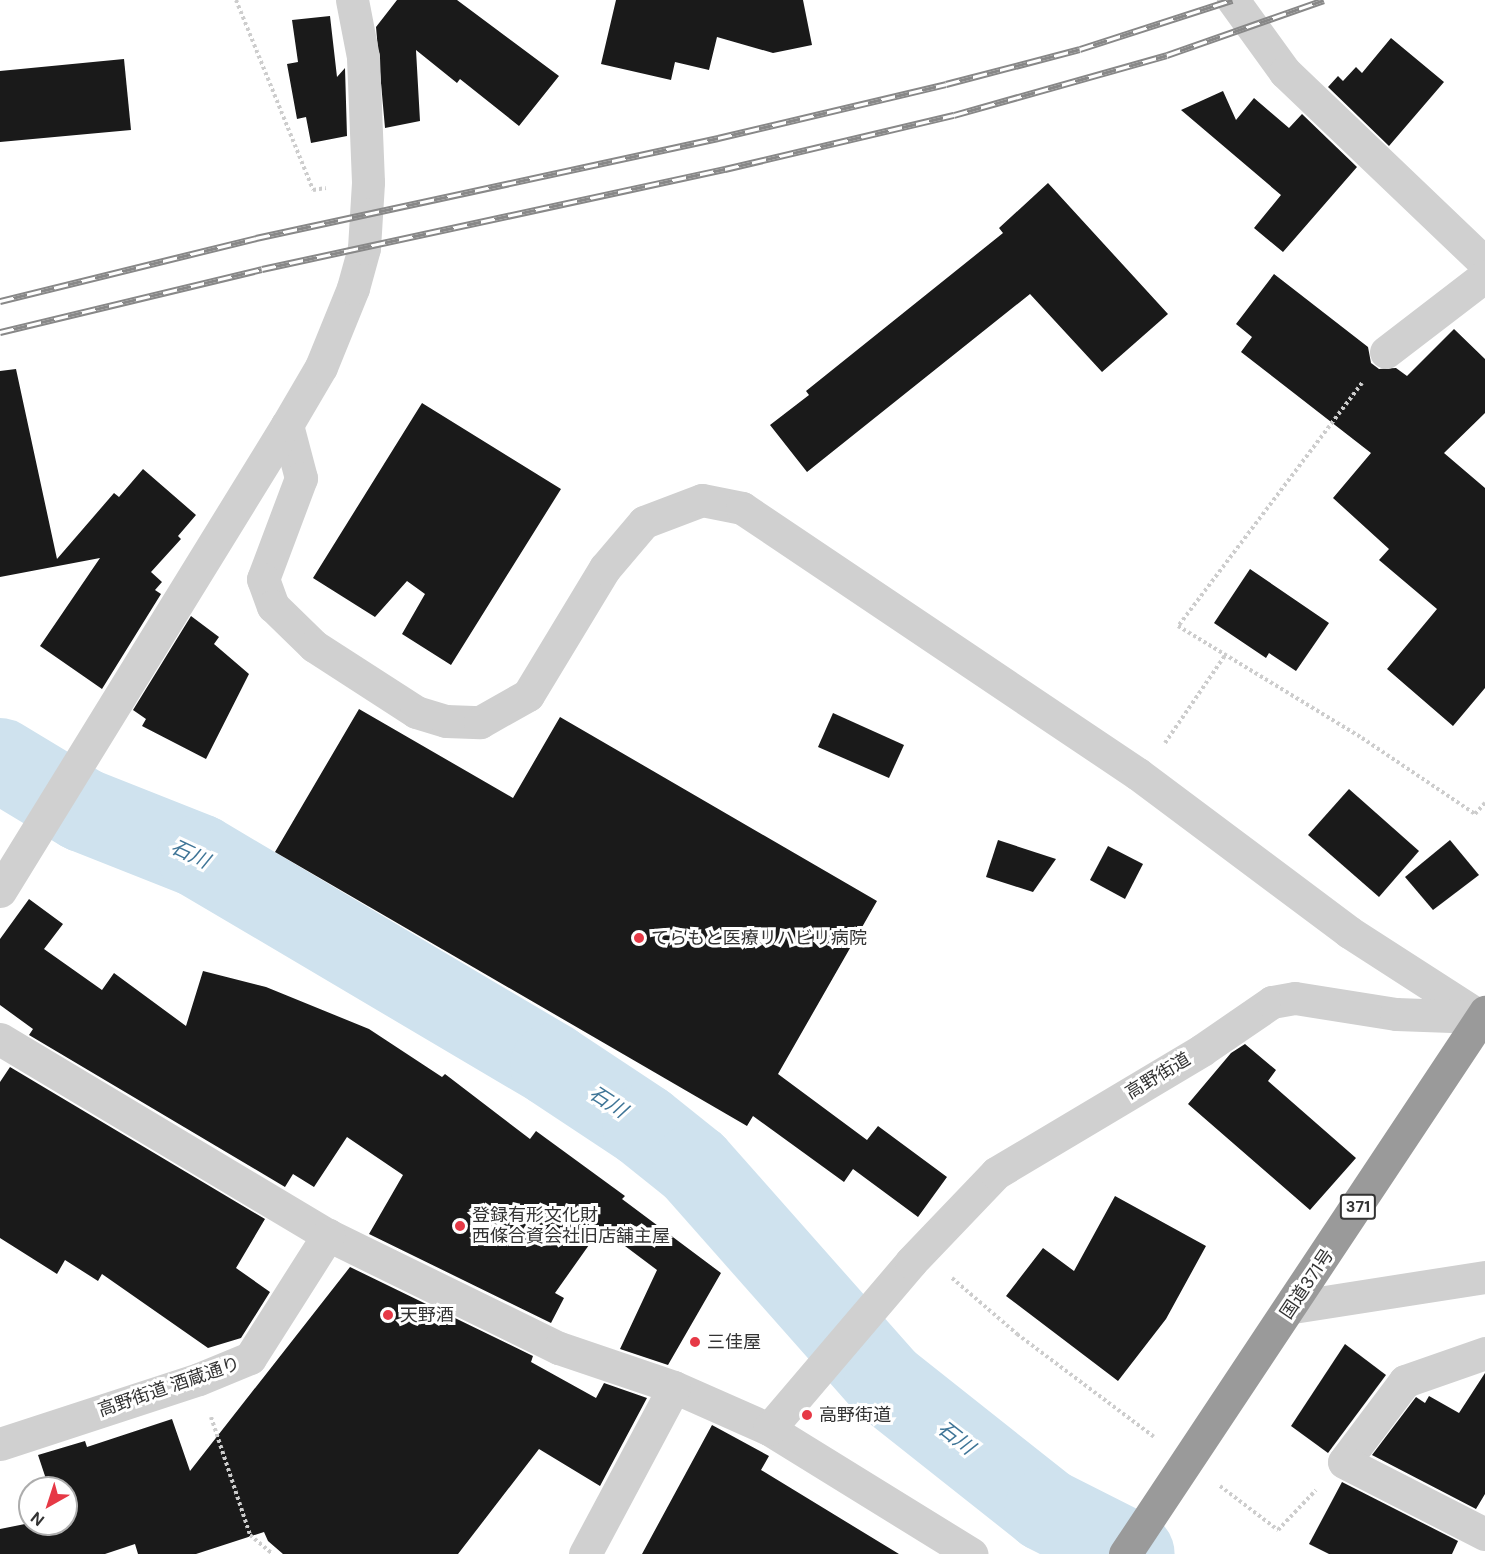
<!DOCTYPE html>
<html>
<head>
<meta charset="utf-8">
<style>
  body { margin:0 }
  #map { position:relative; width:1485px; height:1554px; overflow:hidden; background:#fff; font-family:"DM Sans","Noto Sans JP",sans-serif }
  div>[style] { position:absolute }
  .river>* { height:84px; margin:-42px; padding:0 42px; transform-origin:42px; border-radius:42px; background:#cfe2ee }
  .building>* { inset:0; background:#1a1a1a }
  .path>* { height:4px; margin-top:-2px; transform-origin:0; background:repeating-linear-gradient(90deg,#cdcdcd 0 3px,transparent 0 6px) }
  .street>* { height:33px; margin:-16.5px; padding:0 16.5px; transform-origin:16.5px; border-radius:16.5px; background:#d0d0d0 }
  .highway>* { height:33px; margin:-16.5px; padding:0 16.5px; transform-origin:16.5px; border-radius:16.5px; background:#9a9a9a }
  .rail>* { height:7px; margin-top:-3.5px; transform-origin:0; background:repeating-linear-gradient(90deg,#fff 0 14px,#888 0 28px); box-sizing:border-box; border-block:2px solid #888 }
  .dots>* { width:16px; height:16px; translate:-50% -50%; box-sizing:border-box; border:3px solid #fff; border-radius:50% }
  span { translate:-50% -50%; white-space:nowrap; text-align:center; line-height:1.15; -webkit-text-stroke:6px #fff; paint-order:stroke }
  .shield-label span { padding:2px 4px; background:#fff; border:2px solid; border-radius:4px; -webkit-text-stroke-width:0 }
  .shield-label { font-size:16px; color:#333; font-weight:700 }
  .poi-label { font-size:18px; color:#333 }
  .left { translate:0 -50%; text-align:left }
  .street-label { font-size:18px; color:#333 }
  .water-label { font-size:20px; color:#3f7597; font-style:italic }
  .north { position:absolute; left:18px; top:1476px; width:60px; height:60px; box-sizing:border-box; background:#fff; border:2px solid #adadad; border-radius:50%; rotate:219deg; font-size:16px; font-weight:700; line-height:24px; text-align:center; color:#333 }
  .north::after { content:''; display:block; margin:auto; width:21px; height:27px; background:#e63946; clip-path:polygon(50% 0,100% 100%,50% 72%,0 100%) }
</style>
</head>
<body>
<div id="map">
  <div class="river">
    <i style="left:0;top:760px;width:97px;rotate:31.1deg"></i>
    <i style="left:83px;top:810px;width:125px;rotate:21.6deg"></i>
    <i style="left:199px;top:856px;width:410px;rotate:30.6deg"></i>
    <i style="left:552px;top:1065px;width:110px;rotate:33.5deg"></i>
    <i style="left:644px;top:1126px;width:64px;rotate:38.7deg"></i>
    <i style="left:694px;top:1166px;width:290px;rotate:48.5deg"></i>
    <i style="left:886px;top:1383px;width:204px;rotate:38.4deg"></i>
    <i style="left:1046px;top:1510px;width:97px;rotate:26.8deg"></i>
  </div>
  <div class="building">
    <i style="clip-path:polygon(397px 0,457px 0,559px 76px,519px 126px,460px 79px,457px 83px,416px 50px,420px 121px,385px 128px,376px 27px)"></i>
    <i style="clip-path:polygon(616px 0,803px 0,812px 45px,773px 53px,717px 37px,709px 70px,675px 62px,671px 80px,601px 64px)"></i>
    <i style="clip-path:polygon(330px 16px,337px 77px,345px 68px,347px 136px,311px 143px,306px 117px,297px 119px,287px 64px,298px 62px,292px 20px)"></i>
    <i style="clip-path:polygon(1391px 38px,1444px 82px,1389px 146px,1328px 87px,1338px 76px,1343px 81px,1356px 67px,1362px 73px)"></i>
    <i style="clip-path:polygon(124px 59px,131px 130px,0 142px,0 71px)"></i>
    <i style="clip-path:polygon(1223px 91px,1236px 120px,1254px 98px,1289px 128px,1302px 114px,1357px 167px,1283px 252px,1254px 228px,1281px 195px,1181px 110px)"></i>
    <i style="clip-path:polygon(1048px 183px,1168px 314px,1102px 372px,1030px 294px,807px 472px,770px 425px,809px 395px,806px 391px,1003px 233px,999px 228px)"></i>
    <i style="clip-path:polygon(1274px 274px,1368px 347px,1371px 363px,1379px 369px,1396px 368px,1407px 376px,1454px 329px,1485px 359px,1485px 413px,1444px 453px,1485px 488px,1485px 688px,1453px 726px,1387px 669px,1437px 609px,1379px 560px,1389px 549px,1333px 498px,1371px 453px,1241px 352px,1252px 337px,1236px 324px)"></i>
    <i style="clip-path:polygon(16px 369px,57px 559px,114px 493px,119px 497px,143px 469px,196px 515px,178px 536px,181px 539px,151px 572px,162px 582px,155px 590px,161px 594px,102px 689px,40px 646px,100px 558px,0 577px,0 371px)"></i>
    <i style="clip-path:polygon(422px 403px,561px 489px,451px 665px,402px 634px,425px 594px,407px 581px,375px 617px,313px 578px)"></i>
    <i style="clip-path:polygon(1250px 569px,1329px 623px,1296px 671px,1269px 653px,1266px 658px,1214px 623px)"></i>
    <i style="clip-path:polygon(191px 616px,219px 637px,214px 644px,249px 674px,206px 759px,142px 726px,146px 719px,133px 710px)"></i>
    <i style="clip-path:polygon(359px 709px,513px 798px,560px 717px,877px 901px,778px 1074px,867px 1140px,878px 1126px,947px 1177px,918px 1217px,853px 1169px,844px 1182px,753px 1116px,747px 1126px,275px 852px)"></i>
    <i style="clip-path:polygon(833px 713px,904px 745px,889px 778px,818px 747px)"></i>
    <i style="clip-path:polygon(1349px 789px,1419px 851px,1379px 897px,1308px 835px)"></i>
    <i style="clip-path:polygon(998px 840px,1056px 859px,1033px 892px,986px 877px)"></i>
    <i style="clip-path:polygon(1450px 840px,1479px 875px,1433px 910px,1405px 877px)"></i>
    <i style="clip-path:polygon(1108px 846px,1143px 864px,1125px 899px,1090px 880px)"></i>
    <i style="clip-path:polygon(29px 899px,63px 924px,44px 949px,102px 990px,114px 973px,186px 1026px,203px 971px,266px 987px,369px 1029px,442px 1077px,445px 1074px,530px 1139px,536px 1131px,625px 1196px,622px 1199px,721px 1273px,668px 1365px,620px 1349px,657px 1270px,601px 1228px,555px 1293px,564px 1298px,551px 1323px,369px 1234px,403px 1175px,347px 1137px,314px 1187px,293px 1174px,285px 1187px,29px 1035px,33px 1029px,0 1005px,0 939px)"></i>
    <i style="clip-path:polygon(1245px 1044px,1276px 1070px,1268px 1081px,1356px 1158px,1310px 1210px,1188px 1104px,1231px 1053px)"></i>
    <i style="clip-path:polygon(10px 1067px,265px 1219px,236px 1268px,270px 1292px,241px 1338px,208px 1348px,102px 1274px,98px 1281px,65px 1260px,57px 1274px,0 1238px,0 1082px)"></i>
    <i style="clip-path:polygon(1115px 1196px,1206px 1246px,1166px 1319px,1118px 1381px,1006px 1296px,1043px 1248px,1074px 1271px)"></i>
    <i style="clip-path:polygon(350px 1267px,533px 1356px,531px 1362px,596px 1398px,604px 1383px,647px 1398px,600px 1486px,539px 1449px,458px 1554px,283px 1554px,268px 1541px,264px 1532px,196px 1554px,138px 1554px,135px 1544px,105px 1554px,0 1554px,0 1529px,30px 1523px,66px 1524px,66px 1488px,49px 1488px,38px 1455px,85px 1441px,87px 1447px,172px 1419px,190px 1471px)"></i>
    <i style="clip-path:polygon(1345px 1344px,1386px 1375px,1328px 1453px,1291px 1426px)"></i>
    <i style="clip-path:polygon(1485px 1373px,1485px 1494px,1476px 1509px,1372px 1455px,1416px 1397px,1425px 1403px,1429px 1396px,1459px 1413px)"></i>
    <i style="clip-path:polygon(712px 1425px,769px 1456px,761px 1470px,899px 1554px,642px 1554px)"></i>
    <i style="clip-path:polygon(1342px 1482px,1458px 1541px,1452px 1554px,1329px 1554px,1309px 1544px)"></i>
  </div>
  <div class="path">
    <i style="left:236px;top:0;width:205px;rotate:67.9deg"></i>
    <i style="left:313px;top:190px;width:13px;rotate:-9deg"></i>
    <i style="left:1362px;top:383px;width:305px;rotate:127.1deg"></i>
    <i style="left:1178px;top:626px;width:215px;rotate:31.3deg"></i>
    <i style="left:1362px;top:738px;width:136px;rotate:33.9deg"></i>
    <i style="left:1475px;top:814px;width:15px;rotate:-48deg"></i>
    <i style="left:1165px;top:743px;width:108px;rotate:-55.6deg"></i>
    <i style="left:952px;top:1278px;width:86px;rotate:40.7deg"></i>
    <i style="left:1017px;top:1334px;width:171px;rotate:36.9deg"></i>
    <i style="left:211px;top:1417px;width:124px;rotate:71.7deg"></i>
    <i style="left:250px;top:1535px;width:30px;rotate:40deg"></i>
    <i style="left:1220px;top:1486px;width:73px;rotate:37.2deg"></i>
    <i style="left:1278px;top:1530px;width:55px;rotate:-46.5deg"></i>
  </div>
  <div class="street">
    <i style="left:1233px;top:0;width:89px;rotate:54.2deg"></i>
    <i style="left:1285px;top:72px;width:277px;rotate:43.7deg"></i>
    <i style="left:1386px;top:352px;width:125px;rotate:-37.5deg"></i>
    <i style="left:287px;top:425px;width:55px;rotate:75.2deg"></i>
    <i style="left:301px;top:478px;width:108px;rotate:110.6deg"></i>
    <i style="left:263px;top:579px;width:29px;rotate:70deg"></i>
    <i style="left:273px;top:606px;width:57px;rotate:44.3deg"></i>
    <i style="left:314px;top:646px;width:121px;rotate:32.9deg"></i>
    <i style="left:416px;top:712px;width:31px;rotate:17deg"></i>
    <i style="left:446px;top:721px;width:34px;rotate:2deg"></i>
    <i style="left:480px;top:722px;width:55px;rotate:-29.4deg"></i>
    <i style="left:528px;top:695px;width:149px;rotate:-58.8deg"></i>
    <i style="left:605px;top:568px;width:60px;rotate:-49.7deg"></i>
    <i style="left:644px;top:522px;width:62px;rotate:-20.8deg"></i>
    <i style="left:702px;top:500px;width:41px;rotate:11.3deg"></i>
    <i style="left:742px;top:508px;width:477px;rotate:33.9deg"></i>
    <i style="left:1138px;top:774px;width:264px;rotate:36.8deg"></i>
    <i style="left:1349px;top:932px;width:157px;rotate:32.8deg"></i>
    <i style="left:0;top:891px;width:547px;rotate:-58.37deg"></i>
    <i style="left:287px;top:425px;width:67px;rotate:-59.6deg"></i>
    <i style="left:321px;top:367px;width:85px;rotate:-67.9deg"></i>
    <i style="left:353px;top:288px;width:41px;rotate:-74.6deg"></i>
    <i style="left:364px;top:248px;width:66px;rotate:-86.5deg"></i>
    <i style="left:368px;top:182px;width:125px;rotate:-92.3deg"></i>
    <i style="left:363px;top:57px;width:58px;rotate:-100.9deg"></i>
    <i style="left:0;top:1039px;width:382px;rotate:30.9deg"></i>
    <i style="left:328px;top:1235px;width:257px;rotate:26.1deg"></i>
    <i style="left:559px;top:1348px;width:121px;rotate:18.7deg"></i>
    <i style="left:674px;top:1387px;width:104px;rotate:23.9deg"></i>
    <i style="left:769px;top:1429px;width:238px;rotate:31.7deg"></i>
    <i style="left:1293px;top:1307px;width:194px;rotate:-8.9deg"></i>
    <i style="left:1485px;top:1353px;width:85px;rotate:160.7deg"></i>
    <i style="left:1405px;top:1381px;width:101px;rotate:127deg"></i>
    <i style="left:1344px;top:1462px;width:158px;rotate:27.1deg"></i>
    <i style="left:769px;top:1429px;width:219px;rotate:-49.6deg"></i>
    <i style="left:911px;top:1262px;width:123px;rotate:-46.3deg"></i>
    <i style="left:996px;top:1173px;width:240px;rotate:-30.8deg"></i>
    <i style="left:1202px;top:1050px;width:85px;rotate:-34.4deg"></i>
    <i style="left:1272px;top:1002px;width:23px;rotate:-10deg"></i>
    <i style="left:1295px;top:998px;width:102px;rotate:9deg"></i>
    <i style="left:1396px;top:1014px;width:83px;rotate:2.1deg"></i>
    <i style="left:0;top:1444px;width:209px;rotate:-18.1deg"></i>
    <i style="left:199px;top:1379px;width:55px;rotate:-22.4deg"></i>
    <i style="left:250px;top:1358px;width:146px;rotate:-57.6deg"></i>
    <i style="left:585px;top:1554px;width:189px;rotate:-61.9deg"></i>
  </div>
  <div class="highway">
    <i style="left:1125px;top:1554px;width:651px;rotate:-56.41deg"></i>
  </div>
  <div class="rail">
    <i style="left:0;top:301px;width:264px;rotate:-13.8deg"></i>
    <i style="left:256px;top:238px;width:473px;rotate:-12.2deg"></i>
    <i style="left:718px;top:138px;width:234px;rotate:-13.3deg"></i>
    <i style="left:946px;top:84px;width:138px;rotate:-14.6deg"></i>
    <i style="left:1080px;top:49px;width:160px;rotate:-17.9deg"></i>
    <i style="left:0;top:332px;width:269px;rotate:-13.5deg"></i>
    <i style="left:262px;top:269px;width:474px;rotate:-12.2deg"></i>
    <i style="left:725px;top:169px;width:235px;rotate:-13.3deg"></i>
    <i style="left:954px;top:115px;width:221px;rotate:-15.7deg"></i>
    <i style="left:1167px;top:55px;width:166px;rotate:-19.3deg"></i>
  </div>
  <div class="dots">
    <i style="left:639px;top:938px;background:#e63946"></i>
    <i style="left:460px;top:1226px;background:#e63946"></i>
    <i style="left:388px;top:1315px;background:#e63946"></i>
    <i style="left:695px;top:1342px;background:#e63946"></i>
    <i style="left:807px;top:1415px;background:#e63946"></i>
  </div>
  <div class="shield-label">
    <span style="left:1358px;top:1207px">371</span>
  </div>
  <div class="poi-label">
    <span class="left" style="left:651px;top:938px">てらもと医療リハビリ病院</span>
    <span class="left" style="left:472px;top:1226px">登録有形文化財<br>西條合資会社旧店舗主屋</span>
    <span class="left" style="left:400px;top:1315px">天野酒</span>
    <span class="left" style="left:707px;top:1342px">三佳屋</span>
    <span class="left" style="left:819px;top:1415px">高野街道</span>
  </div>
  <div class="street-label">
    <span style="left:1158px;top:1076px;rotate:-31deg">高野街道</span>
    <span style="left:1307px;top:1284px;rotate:-56deg">国道371号</span>
    <span style="left:169px;top:1387px;rotate:-19deg">高野街道 酒蔵通り</span>
  </div>
  <div class="water-label">
    <span style="left:190px;top:854px;rotate:25deg">石川</span>
    <span style="left:608px;top:1102px;rotate:33deg">石川</span>
    <span style="left:956px;top:1438px;rotate:38deg">石川</span>
  </div>
  <div class="north">N</div>
</div>
</body>
</html>
